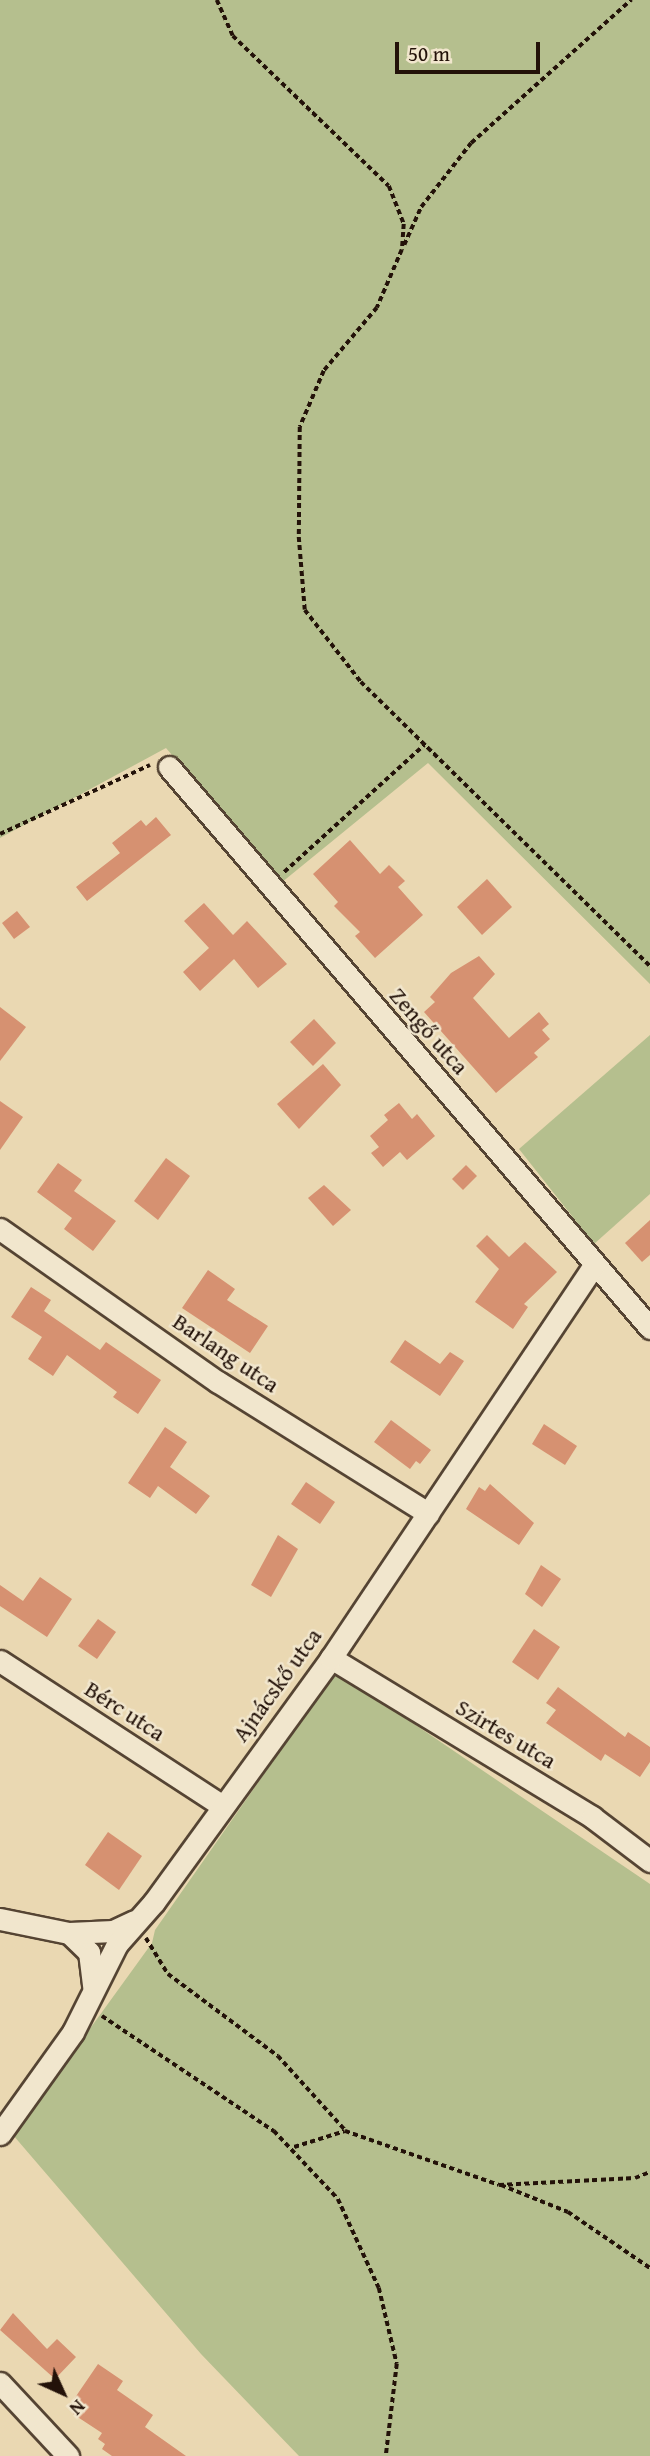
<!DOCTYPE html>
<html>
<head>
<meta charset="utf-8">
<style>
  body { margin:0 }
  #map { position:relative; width:650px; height:2456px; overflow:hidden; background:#ead8b2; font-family:"Gentium Book Plus",serif }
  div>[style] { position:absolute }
  .green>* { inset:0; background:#b5bf8e }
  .building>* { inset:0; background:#d69171 }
  .path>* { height:3.5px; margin-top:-1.75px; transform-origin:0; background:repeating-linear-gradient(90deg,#231209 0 5px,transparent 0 8.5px) }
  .roads { filter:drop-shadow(2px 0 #543) drop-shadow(-2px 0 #543) drop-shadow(0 2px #543) drop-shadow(0 -2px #543) }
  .street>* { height:21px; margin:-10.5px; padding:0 10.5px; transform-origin:10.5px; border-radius:10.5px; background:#f1e6cd }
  span { translate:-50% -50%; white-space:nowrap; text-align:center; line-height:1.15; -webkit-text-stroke:5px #f1e6cd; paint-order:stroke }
  .street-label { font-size:23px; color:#231209 }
  .north { position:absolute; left:28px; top:2358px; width:70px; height:70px; -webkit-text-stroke:5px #f1e6cd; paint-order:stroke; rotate:135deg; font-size:19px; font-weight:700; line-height:28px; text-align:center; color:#231209 }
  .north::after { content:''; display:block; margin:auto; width:24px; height:32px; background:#231209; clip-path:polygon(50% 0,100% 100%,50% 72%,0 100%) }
  .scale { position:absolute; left:395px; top:42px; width:145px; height:32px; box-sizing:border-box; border:4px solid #231209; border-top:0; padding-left:9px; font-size:21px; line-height:24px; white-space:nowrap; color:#231209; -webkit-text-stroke:5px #f1e6cd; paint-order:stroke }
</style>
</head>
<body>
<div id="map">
  <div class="green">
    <i style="clip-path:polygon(0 0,650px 0,650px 984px,428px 763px,281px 883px,166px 748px,0 838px)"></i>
    <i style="clip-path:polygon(650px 1035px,650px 1194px,594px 1244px,519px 1149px)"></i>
    <i style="clip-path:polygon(336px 1671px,650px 1884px,650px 2456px,299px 2456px,201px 2354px,13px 2135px,152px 1943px,155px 1930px)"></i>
  </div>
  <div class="building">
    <i style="clip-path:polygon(156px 817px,171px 835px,87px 901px,76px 887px,120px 853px,112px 843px,141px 820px,146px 826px)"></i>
    <i style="clip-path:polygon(350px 840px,380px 874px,389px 865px,405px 881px,398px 887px,423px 915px,375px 958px,355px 936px,360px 932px,334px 906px,338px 902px,313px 874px)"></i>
    <i style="clip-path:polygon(487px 879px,512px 907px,482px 935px,457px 907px)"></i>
    <i style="clip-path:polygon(204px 903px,233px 935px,247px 921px,287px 964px,258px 988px,234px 959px,200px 991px,183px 972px,209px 948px,184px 921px)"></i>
    <i style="clip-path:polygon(17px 911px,30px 927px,14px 939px,2px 923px)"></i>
    <i style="clip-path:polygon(479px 956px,495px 974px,473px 998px,509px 1038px,539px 1012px,549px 1024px,542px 1030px,550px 1039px,534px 1053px,538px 1057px,496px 1093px,424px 1012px,435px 1002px,430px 997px,451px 973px)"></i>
    <i style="clip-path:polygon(0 1007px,26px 1027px,0 1061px)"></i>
    <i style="clip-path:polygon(314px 1019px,336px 1043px,313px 1066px,290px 1042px)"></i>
    <i style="clip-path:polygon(323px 1064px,341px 1085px,299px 1129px,277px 1104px)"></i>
    <i style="clip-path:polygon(0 1101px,23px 1117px,0 1150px)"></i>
    <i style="clip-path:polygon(399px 1103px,412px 1119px,417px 1114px,435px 1136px,407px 1160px,400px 1152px,383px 1167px,371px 1153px,379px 1147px,370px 1136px,388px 1120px,384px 1115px)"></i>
    <i style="clip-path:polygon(166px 1158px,190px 1176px,158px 1220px,134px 1201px)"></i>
    <i style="clip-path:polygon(58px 1163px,82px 1180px,74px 1191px,116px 1221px,93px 1251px,64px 1229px,72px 1218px,37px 1192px)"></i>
    <i style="clip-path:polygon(466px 1165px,477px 1176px,463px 1190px,452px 1179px)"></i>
    <i style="clip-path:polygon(324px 1185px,351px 1210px,333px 1226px,308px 1198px)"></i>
    <i style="clip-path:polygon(650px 1220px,650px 1255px,642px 1262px,625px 1243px)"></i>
    <i style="clip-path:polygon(487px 1235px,509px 1257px,525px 1242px,557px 1272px,524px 1304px,528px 1307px,513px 1329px,475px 1302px,499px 1269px,476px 1246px)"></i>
    <i style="clip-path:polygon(208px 1270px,235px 1289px,227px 1300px,268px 1326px,250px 1353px,182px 1308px)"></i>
    <i style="clip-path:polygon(31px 1287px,51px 1300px,44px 1311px,100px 1350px,106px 1342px,161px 1380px,138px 1414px,113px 1397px,117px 1392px,67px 1355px,53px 1376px,28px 1359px,42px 1337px,11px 1317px)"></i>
    <i style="clip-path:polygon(405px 1340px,440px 1364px,450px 1352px,464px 1361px,440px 1396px,390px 1362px)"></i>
    <i style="clip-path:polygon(391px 1420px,431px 1450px,420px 1464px,416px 1461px,410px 1469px,374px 1442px)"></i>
    <i style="clip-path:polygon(544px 1424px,577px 1446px,565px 1465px,532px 1444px)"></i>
    <i style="clip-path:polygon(165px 1427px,187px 1442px,170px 1467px,210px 1496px,196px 1514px,158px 1486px,150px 1498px,128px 1483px)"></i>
    <i style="clip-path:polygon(306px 1482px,335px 1502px,320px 1524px,291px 1504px)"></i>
    <i style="clip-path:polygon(490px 1484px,534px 1523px,519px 1545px,466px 1509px,479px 1487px,485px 1491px)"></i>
    <i style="clip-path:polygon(278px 1535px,298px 1549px,271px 1597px,251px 1585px)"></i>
    <i style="clip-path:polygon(541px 1565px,561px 1579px,542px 1607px,525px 1594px)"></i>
    <i style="clip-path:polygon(40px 1577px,72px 1599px,47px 1637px,0 1606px,0 1585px,23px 1601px)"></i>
    <i style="clip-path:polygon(98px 1619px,116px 1632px,97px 1659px,78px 1646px)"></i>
    <i style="clip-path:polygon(534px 1629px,560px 1647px,538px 1680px,512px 1662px)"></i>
    <i style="clip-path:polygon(558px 1687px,625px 1737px,628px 1732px,650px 1747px,650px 1762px,640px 1777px,605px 1754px,601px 1761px,546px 1723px,556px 1710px,546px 1703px)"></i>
    <i style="clip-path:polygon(108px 1832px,142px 1856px,119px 1890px,85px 1865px)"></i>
    <i style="clip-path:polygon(13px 2313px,47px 2349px,57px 2339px,76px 2357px,55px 2379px,0 2330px)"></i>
    <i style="clip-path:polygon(98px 2364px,123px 2381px,117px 2390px,153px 2415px,145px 2427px,186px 2456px,112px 2456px,102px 2449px,105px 2444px,98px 2439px,102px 2433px,73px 2414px,76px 2409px,70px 2405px)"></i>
  </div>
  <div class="path">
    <i style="left:217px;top:0;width:39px;rotate:66deg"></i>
    <i style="left:233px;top:36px;width:216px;rotate:43.9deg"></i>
    <i style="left:389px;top:186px;width:41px;rotate:68.5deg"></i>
    <i style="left:404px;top:224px;width:26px;rotate:94deg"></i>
    <i style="left:402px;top:250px;width:63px;rotate:113.3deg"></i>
    <i style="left:377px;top:308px;width:82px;rotate:130.1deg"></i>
    <i style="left:324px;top:371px;width:61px;rotate:113.2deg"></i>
    <i style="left:300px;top:427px;width:110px;rotate:90.5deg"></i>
    <i style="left:299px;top:537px;width:73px;rotate:85.3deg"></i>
    <i style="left:305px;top:610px;width:91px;rotate:52.1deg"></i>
    <i style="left:361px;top:682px;width:405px;rotate:44.5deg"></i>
    <i style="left:404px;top:245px;width:42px;rotate:-65.9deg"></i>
    <i style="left:421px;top:207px;width:81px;rotate:-52deg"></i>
    <i style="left:471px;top:143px;width:215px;rotate:-41.8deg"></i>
    <i style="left:0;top:834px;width:165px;rotate:-24.7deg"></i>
    <i style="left:284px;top:872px;width:189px;rotate:-42.2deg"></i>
    <i style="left:146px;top:1938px;width:42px;rotate:58.6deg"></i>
    <i style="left:168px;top:1974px;width:137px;rotate:36.7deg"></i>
    <i style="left:278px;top:2056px;width:100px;rotate:47.8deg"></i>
    <i style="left:102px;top:2016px;width:207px;rotate:33.8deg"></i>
    <i style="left:274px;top:2131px;width:93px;rotate:46.7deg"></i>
    <i style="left:338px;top:2199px;width:98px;rotate:65.3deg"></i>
    <i style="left:379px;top:2288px;width:78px;rotate:76.7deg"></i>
    <i style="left:397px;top:2364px;width:93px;rotate:96.8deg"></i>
    <i style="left:294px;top:2147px;width:53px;rotate:-17.4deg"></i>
    <i style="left:345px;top:2131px;width:163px;rotate:19.3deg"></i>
    <i style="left:499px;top:2185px;width:136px;rotate:-2.9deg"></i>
    <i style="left:635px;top:2178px;width:16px;rotate:-22deg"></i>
    <i style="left:501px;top:2185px;width:72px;rotate:21.9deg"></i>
    <i style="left:568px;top:2212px;width:99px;rotate:34.3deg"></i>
  </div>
  <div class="roads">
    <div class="street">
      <i style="left:169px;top:767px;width:739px;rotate:49.39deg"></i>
      <i style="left:0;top:1229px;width:266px;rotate:35.1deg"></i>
      <i style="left:218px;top:1382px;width:248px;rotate:32deg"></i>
      <i style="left:331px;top:1658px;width:306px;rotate:31.3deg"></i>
      <i style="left:592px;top:1817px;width:73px;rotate:37.2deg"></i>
      <i style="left:0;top:1661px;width:264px;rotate:33.1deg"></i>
      <i style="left:0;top:1919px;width:70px;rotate:11.5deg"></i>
      <i style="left:69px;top:1933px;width:28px;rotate:44deg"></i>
      <i style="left:89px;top:1952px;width:35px;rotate:83deg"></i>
      <i style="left:69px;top:1933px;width:44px;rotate:-2.6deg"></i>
      <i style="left:113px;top:1931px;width:23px;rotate:-25deg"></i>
      <i style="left:0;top:2134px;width:125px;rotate:-54.4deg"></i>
      <i style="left:73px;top:2032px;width:98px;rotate:-63.4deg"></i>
      <i style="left:117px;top:1944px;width:56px;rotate:-48.6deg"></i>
      <i style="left:154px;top:1902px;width:301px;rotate:-54deg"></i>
      <i style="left:331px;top:1658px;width:473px;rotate:-56.2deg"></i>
      <i style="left:0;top:2383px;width:100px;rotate:47deg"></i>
    </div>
  </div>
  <div class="street-label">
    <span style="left:429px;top:1031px;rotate:49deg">Zengő utca</span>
    <span style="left:226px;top:1353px;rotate:34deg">Barlang utca</span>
    <span style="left:277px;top:1685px;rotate:-54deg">Ajnácskő utca</span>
    <span style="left:125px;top:1711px;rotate:33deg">Bérc utca</span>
    <span style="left:506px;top:1734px;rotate:31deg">Szirtes utca</span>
  </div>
  <div class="north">N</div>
  <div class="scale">50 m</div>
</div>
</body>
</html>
